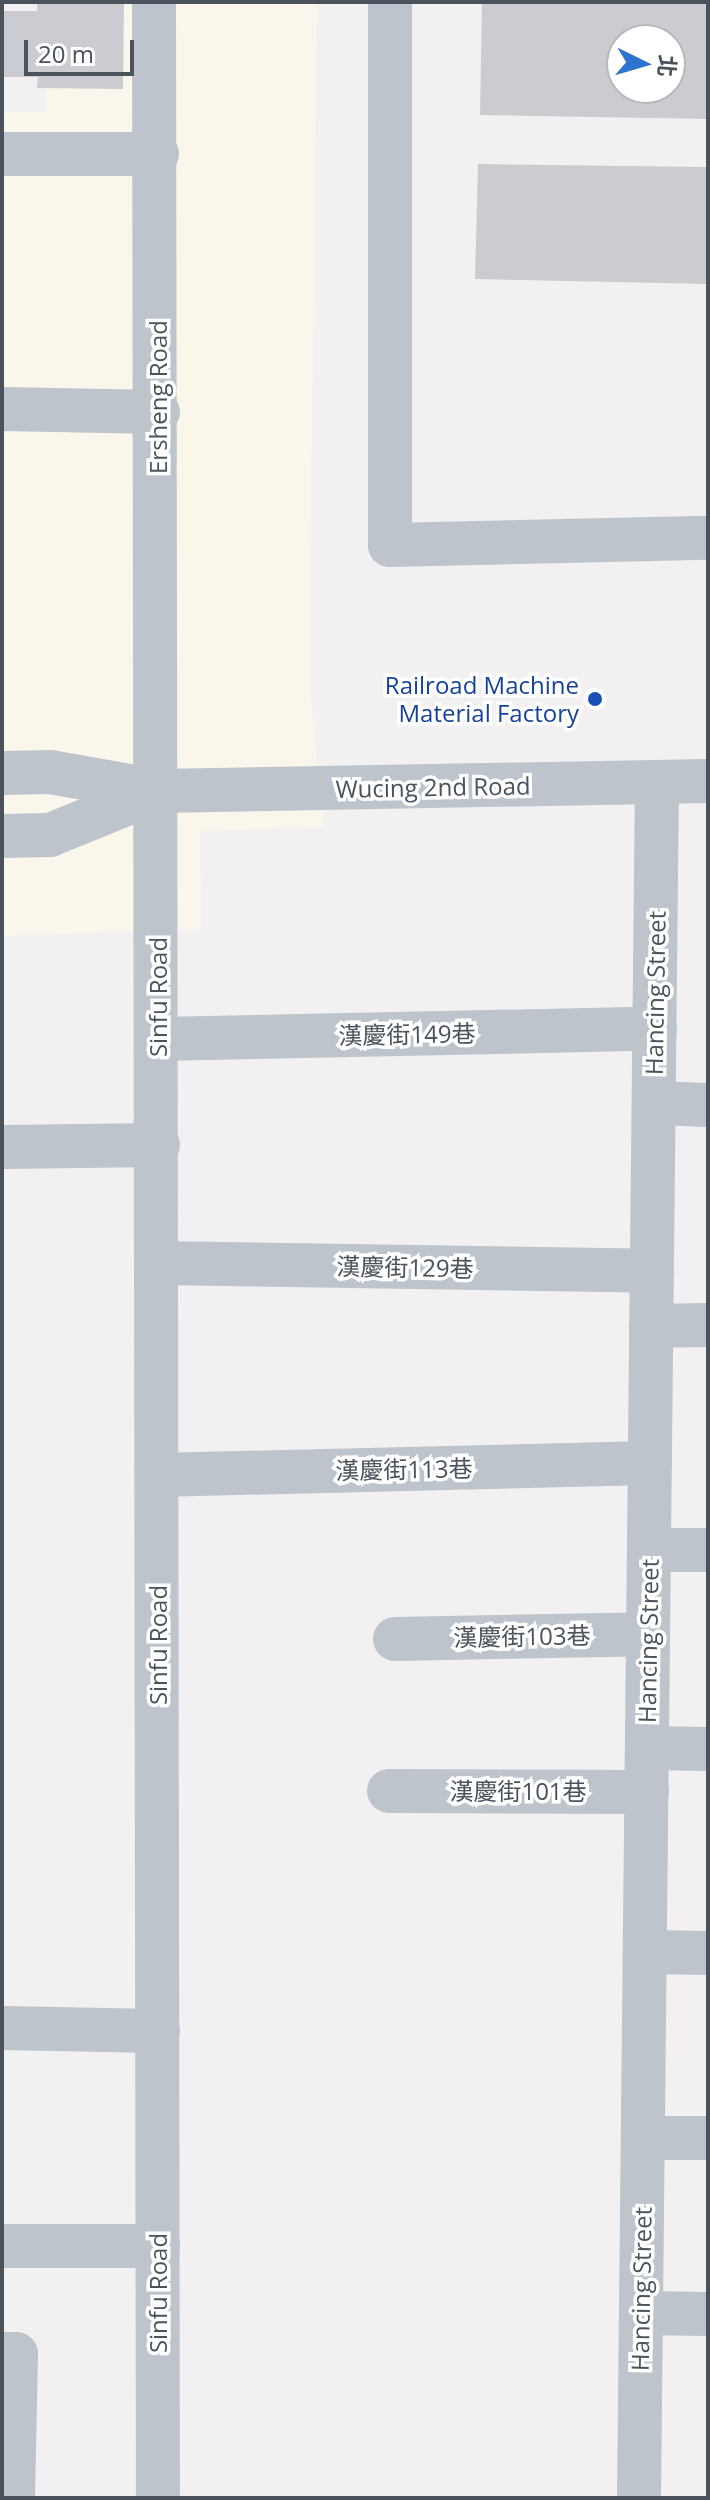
<!DOCTYPE html>
<html>
<head>
<meta charset="utf-8">
<style>
  body { margin:0 }
  #map { position:relative; width:710px; height:2500px; overflow:hidden; background:#f2f0f0; font-family:"Open Sans","Noto Sans TC",sans-serif }
  div>[style] { position:absolute }
  .commercial>* { inset:0; background:#faf6ec }
  .building>* { inset:0; background:#cbccd2 }
  .minor>* { height:44px; margin:-22px; padding:0 22px; transform-origin:22px; border-radius:22px; background:#bdc4cb }
  .dots>* { width:22px; height:22px; translate:-50% -50%; box-sizing:border-box; border:4px solid #fff; border-radius:50% }
  span { translate:-50% -50%; white-space:nowrap; text-align:center; line-height:1.15; -webkit-text-stroke:7px #fff; paint-order:stroke }
  .street-label { font-size:24px; color:#4a535b }
  .transit-label { font-size:24px; color:#164399 }
  .right { translate:-100% -50%; text-align:right }
  .frame { position:absolute; inset:0; border:4px solid #4a535b; pointer-events:none }
  .north { position:absolute; left:606px; top:24px; width:80px; height:80px; box-sizing:border-box; background:#fff; border:2px solid #b7babd; border-radius:50%; rotate:95deg; font-size:22px; font-weight:700; line-height:32px; text-align:center; color:#4a535b }
  .north::after { content:''; display:block; margin:auto; width:28px; height:36px; background:#2d73cf; clip-path:polygon(50% 0,100% 100%,50% 72%,0 100%) }
  .scale { position:absolute; left:24px; top:40px; width:110px; height:36px; box-sizing:border-box; border:4px solid #4a535b; border-top:0; padding-left:10px; font-size:24px; line-height:28px; white-space:nowrap; color:#4a535b; -webkit-text-stroke:6px #fff; paint-order:stroke }
</style>
</head>
<body>
<div id="map">
  <div class="commercial">
    <i style="clip-path:polygon(47px 2px,317px 2px,309px 681px,324px 827px,200px 831px,201px 929px,2px 936px,2px 112px,45px 112px)"></i>
  </div>
  <div class="building">
    <i style="clip-path:polygon(37px 2px,124px 2px,123px 89px,37px 88px,38px 77px,2px 77px,2px 11px,37px 11px)"></i>
    <i style="clip-path:polygon(evenodd,482px 2px,708px 3px,708px 119px,480px 115px,482px 2px,622px 40px,670px 40px,670px 88px,622px 88px,622px 40px)"></i>
    <i style="clip-path:polygon(478px 164px,708px 167px,708px 284px,475px 279px)"></i>
  </div>
  <div class="minor">
    <i style="left:154px;top:2px;width:2496px;rotate:89.91deg"></i>
    <i style="left:390px;top:2px;width:543px;rotate:90deg"></i>
    <i style="left:390px;top:545px;width:318px;rotate:-1.3deg"></i>
    <i style="left:2px;top:154px;width:155px"></i>
    <i style="left:2px;top:409px;width:156px;rotate:1.1deg"></i>
    <i style="left:2px;top:773px;width:48px;rotate:-1.2deg"></i>
    <i style="left:50px;top:772px;width:110px;rotate:10deg"></i>
    <i style="left:158px;top:791px;width:550px;rotate:-1.04deg"></i>
    <i style="left:2px;top:836px;width:48px;rotate:-1.2deg"></i>
    <i style="left:50px;top:835px;width:117px;rotate:-22.2deg"></i>
    <i style="left:158px;top:1039px;width:497px;rotate:-1.2deg"></i>
    <i style="left:654px;top:1103px;width:54px;rotate:2.1deg"></i>
    <i style="left:2px;top:1147px;width:156px;rotate:-0.7deg"></i>
    <i style="left:158px;top:1263px;width:494px;rotate:0.9deg"></i>
    <i style="left:651px;top:1326px;width:57px;rotate:-1deg"></i>
    <i style="left:158px;top:1475px;width:492px;rotate:-1.4deg"></i>
    <i style="left:649px;top:1550px;width:59px"></i>
    <i style="left:395px;top:1639px;width:253px;rotate:-1.1deg"></i>
    <i style="left:647px;top:1748px;width:61px;rotate:0.9deg"></i>
    <i style="left:389px;top:1791px;width:258px;rotate:0.2deg"></i>
    <i style="left:645px;top:1952px;width:63px;rotate:0.9deg"></i>
    <i style="left:2px;top:2028px;width:156px;rotate:1.1deg"></i>
    <i style="left:643px;top:2138px;width:65px"></i>
    <i style="left:2px;top:2246px;width:156px"></i>
    <i style="left:641px;top:2313px;width:67px;rotate:0.9deg"></i>
    <i style="left:2px;top:2354px;width:14px"></i>
    <i style="left:16px;top:2354px;width:144px;rotate:91.2deg"></i>
    <i style="left:639px;top:2498px;width:1715px;rotate:-89.4deg"></i>
  </div>
  <div class="dots">
    <i style="left:595px;top:699px;background:#1a4fb4"></i>
  </div>
  <div class="street-label">
    <span style="left:158px;top:397px;rotate:-90deg">Ersheng Road</span>
    <span style="left:433px;top:787px;rotate:-1deg">Wucing 2nd Road</span>
    <span style="left:655px;top:993px;rotate:-89deg">Hancing Street</span>
    <span style="left:158px;top:997px;rotate:-90deg">Sinfu Road</span>
    <span style="left:407px;top:1034px;rotate:-1deg">漢慶街149巷</span>
    <span style="left:405px;top:1267px;rotate:1deg">漢慶街129巷</span>
    <span style="left:404px;top:1469px;rotate:-1deg">漢慶街113巷</span>
    <span style="left:522px;top:1636px;rotate:-1deg">漢慶街103巷</span>
    <span style="left:648px;top:1641px;rotate:-89deg">Hancing Street</span>
    <span style="left:158px;top:1645px;rotate:-90deg">Sinfu Road</span>
    <span style="left:518px;top:1791px">漢慶街101巷</span>
    <span style="left:641px;top:2289px;rotate:-89deg">Hancing Street</span>
    <span style="left:158px;top:2293px;rotate:-90deg">Sinfu Road</span>
  </div>
  <div class="transit-label">
    <span class="right" style="left:579px;top:699px">Railroad Machine<br>Material Factory</span>
  </div>
  <div class="frame"></div>
  <div class="north">北</div>
  <div class="scale">20 m</div>
</div>
</body>
</html>
